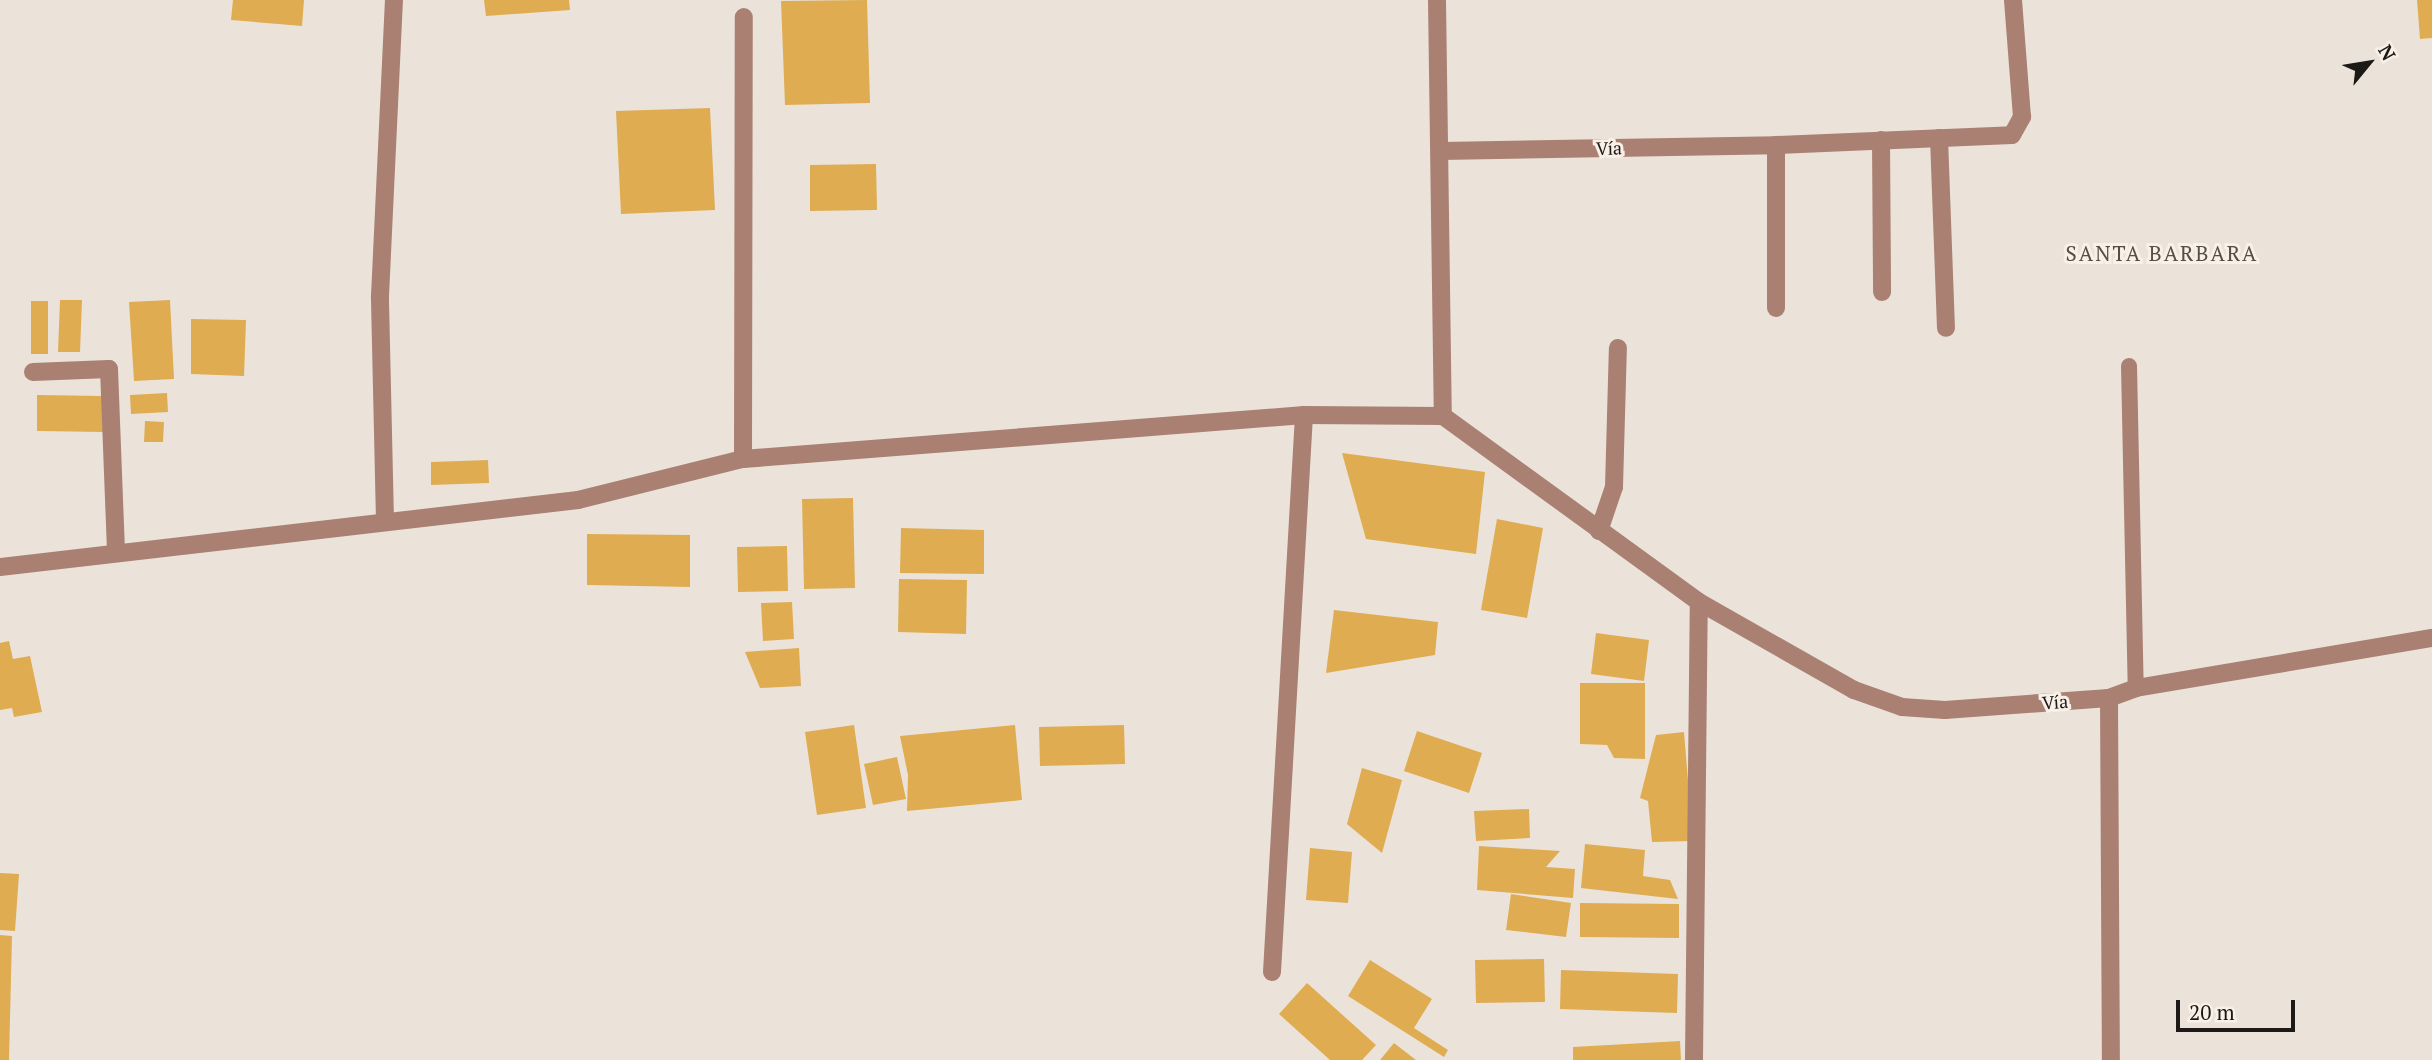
<!DOCTYPE html>
<html>
<head>
<meta charset="utf-8">
<style>
  body { margin:0 }
  #map { position:relative; width:2432px; height:1060px; overflow:hidden; background:#ebe3da; font-family:"PT Serif",serif }
  div>[style] { position:absolute }
  .building>* { inset:0; background:#dfac52 }
  .lane>* { height:16px; margin:-8px; padding:0 8px; transform-origin:8px; border-radius:8px; background:#aa8073 }
  .street>* { height:18px; margin:-9px; padding:0 9px; transform-origin:9px; border-radius:9px; background:#aa8073 }
  span { translate:-50% -50%; white-space:nowrap; text-align:center; line-height:1.15; -webkit-text-stroke:6px #f9f0e7; paint-order:stroke }
  .street-label { font-size:18px; color:#1c1916 }
  .quarter-label { font-size:21px; color:#554e47; letter-spacing:2px }
  .north { position:absolute; left:2334px; top:28px; width:70px; height:70px; -webkit-text-stroke:5px #f9f0e7; paint-order:stroke; rotate:60deg; font-size:19px; font-weight:700; line-height:28px; text-align:center; color:#1c1916 }
  .north::after { content:''; display:block; margin:auto; width:24px; height:32px; background:#1c1916; clip-path:polygon(50% 0,100% 100%,50% 72%,0 100%) }
  .scale { position:absolute; left:2176px; top:1000px; width:119px; height:32px; box-sizing:border-box; border:4px solid #1c1916; border-top:0; padding-left:9px; font-size:21px; line-height:24px; white-space:nowrap; color:#1c1916; -webkit-text-stroke:5px #f9f0e7; paint-order:stroke }
</style>
</head>
<body>
<div id="map">
  <div class="building">
    <i style="clip-path:polygon(233px 0,304px 0,302px 26px,231px 20px)"></i>
    <i style="clip-path:polygon(484px 0,569px 0,570px 10px,486px 16px)"></i>
    <i style="clip-path:polygon(867px 0,870px 103px,785px 105px,781px 1px)"></i>
    <i style="clip-path:polygon(2417px 0,2432px 0,2432px 38px,2420px 39px)"></i>
    <i style="clip-path:polygon(710px 108px,715px 210px,621px 214px,616px 111px)"></i>
    <i style="clip-path:polygon(876px 164px,877px 210px,810px 211px,810px 165px)"></i>
    <i style="clip-path:polygon(60px 300px,82px 300px,80px 352px,58px 352px)"></i>
    <i style="clip-path:polygon(170px 300px,174px 379px,134px 381px,129px 302px)"></i>
    <i style="clip-path:polygon(31px 301px,48px 301px,48px 354px,31px 354px)"></i>
    <i style="clip-path:polygon(191px 319px,246px 320px,244px 376px,191px 374px)"></i>
    <i style="clip-path:polygon(167px 393px,168px 412px,131px 414px,130px 395px)"></i>
    <i style="clip-path:polygon(37px 395px,103px 396px,103px 432px,37px 431px)"></i>
    <i style="clip-path:polygon(145px 421px,164px 422px,163px 442px,144px 442px)"></i>
    <i style="clip-path:polygon(1342px 453px,1485px 472px,1476px 554px,1366px 539px)"></i>
    <i style="clip-path:polygon(488px 460px,489px 483px,431px 485px,431px 462px)"></i>
    <i style="clip-path:polygon(853px 498px,855px 588px,804px 589px,802px 499px)"></i>
    <i style="clip-path:polygon(1497px 519px,1543px 528px,1527px 618px,1481px 610px)"></i>
    <i style="clip-path:polygon(901px 528px,984px 530px,984px 574px,900px 573px)"></i>
    <i style="clip-path:polygon(587px 534px,690px 535px,690px 587px,587px 585px)"></i>
    <i style="clip-path:polygon(787px 546px,788px 591px,738px 592px,737px 547px)"></i>
    <i style="clip-path:polygon(899px 579px,967px 580px,966px 634px,898px 632px)"></i>
    <i style="clip-path:polygon(792px 602px,794px 639px,763px 641px,761px 603px)"></i>
    <i style="clip-path:polygon(1334px 610px,1438px 622px,1435px 655px,1326px 673px)"></i>
    <i style="clip-path:polygon(1596px 633px,1649px 640px,1644px 681px,1591px 674px)"></i>
    <i style="clip-path:polygon(9px 641px,13px 659px,30px 656px,42px 712px,14px 717px,12px 708px,0 710px,0 643px)"></i>
    <i style="clip-path:polygon(799px 648px,801px 686px,760px 688px,745px 652px)"></i>
    <i style="clip-path:polygon(1580px 683px,1645px 683px,1645px 759px,1614px 758px,1607px 745px,1580px 744px)"></i>
    <i style="clip-path:polygon(854px 725px,866px 808px,817px 815px,805px 732px)"></i>
    <i style="clip-path:polygon(1015px 725px,1022px 800px,907px 811px,908px 775px,900px 736px)"></i>
    <i style="clip-path:polygon(1124px 725px,1125px 764px,1040px 766px,1039px 727px)"></i>
    <i style="clip-path:polygon(1417px 731px,1482px 753px,1469px 793px,1404px 771px)"></i>
    <i style="clip-path:polygon(1684px 732px,1693px 841px,1652px 842px,1648px 801px,1640px 798px,1656px 735px)"></i>
    <i style="clip-path:polygon(897px 757px,906px 799px,873px 805px,864px 764px)"></i>
    <i style="clip-path:polygon(1362px 768px,1402px 780px,1382px 853px,1347px 824px)"></i>
    <i style="clip-path:polygon(1529px 809px,1530px 838px,1476px 841px,1474px 811px)"></i>
    <i style="clip-path:polygon(1585px 844px,1645px 850px,1643px 876px,1670px 880px,1678px 899px,1581px 888px)"></i>
    <i style="clip-path:polygon(1479px 846px,1560px 851px,1546px 867px,1575px 869px,1573px 898px,1477px 890px)"></i>
    <i style="clip-path:polygon(1310px 848px,1352px 852px,1348px 903px,1306px 900px)"></i>
    <i style="clip-path:polygon(0 873px,19px 874px,15px 931px,0 930px)"></i>
    <i style="clip-path:polygon(1511px 894px,1571px 903px,1566px 937px,1506px 930px)"></i>
    <i style="clip-path:polygon(1580px 903px,1679px 904px,1679px 938px,1580px 937px)"></i>
    <i style="clip-path:polygon(0 935px,12px 936px,9px 1060px,0 1060px)"></i>
    <i style="clip-path:polygon(1544px 959px,1545px 1002px,1476px 1003px,1475px 960px)"></i>
    <i style="clip-path:polygon(1370px 960px,1432px 999px,1414px 1028px,1448px 1050px,1444px 1057px,1348px 996px)"></i>
    <i style="clip-path:polygon(1561px 970px,1678px 974px,1677px 1013px,1560px 1009px)"></i>
    <i style="clip-path:polygon(1307px 983px,1376px 1045px,1362px 1060px,1330px 1060px,1279px 1014px)"></i>
    <i style="clip-path:polygon(1680px 1041px,1681px 1060px,1573px 1060px,1573px 1047px)"></i>
    <i style="clip-path:polygon(1394px 1043px,1416px 1060px,1380px 1060px)"></i>
  </div>
  <div class="lane">
    <i style="left:2129px;top:366px;width:322px;rotate:88.8deg"></i>
  </div>
  <div class="street">
    <i style="left:1437px;top:0;width:416px;rotate:89.2deg"></i>
    <i style="left:1939px;top:138px;width:190px;rotate:87.9deg"></i>
    <i style="left:1881px;top:140px;width:152px;rotate:89.6deg"></i>
    <i style="left:1776px;top:145px;width:163px;rotate:90deg"></i>
    <i style="left:1441px;top:151px;width:335px;rotate:-1deg"></i>
    <i style="left:1776px;top:145px;width:236px;rotate:-2.4deg"></i>
    <i style="left:2012px;top:135px;width:21px;rotate:-61deg"></i>
    <i style="left:2022px;top:117px;width:117px;rotate:-94.4deg"></i>
    <i style="left:33px;top:372px;width:76px;rotate:-2.3deg"></i>
    <i style="left:109px;top:369px;width:183px;rotate:87.8deg"></i>
    <i style="left:1443px;top:416px;width:316px;rotate:36deg"></i>
    <i style="left:1699px;top:602px;width:178px;rotate:29.6deg"></i>
    <i style="left:1854px;top:690px;width:51px;rotate:19.5deg"></i>
    <i style="left:1902px;top:707px;width:43px;rotate:4deg"></i>
    <i style="left:1945px;top:710px;width:164px;rotate:-4.2deg"></i>
    <i style="left:2109px;top:698px;width:29px;rotate:-20deg"></i>
    <i style="left:2136px;top:688px;width:300px;rotate:-9.6deg"></i>
    <i style="left:743px;top:459px;width:442px;rotate:-89.9deg"></i>
    <i style="left:385px;top:521px;width:225px;rotate:-91.3deg"></i>
    <i style="left:380px;top:296px;width:296px;rotate:-87.3deg"></i>
    <i style="left:1599px;top:531px;width:46px;rotate:-71.2deg"></i>
    <i style="left:1614px;top:487px;width:139px;rotate:-88.4deg"></i>
    <i style="left:0;top:567px;width:582px;rotate:-6.61deg"></i>
    <i style="left:578px;top:500px;width:170px;rotate:-14deg"></i>
    <i style="left:743px;top:459px;width:563px;rotate:-4.48deg"></i>
    <i style="left:1304px;top:415px;width:139px;rotate:0.4deg"></i>
    <i style="left:2109px;top:698px;width:362px;rotate:89.7deg"></i>
    <i style="left:1272px;top:972px;width:558px;rotate:-86.71deg"></i>
    <i style="left:1694px;top:1060px;width:458px;rotate:-89.4deg"></i>
  </div>
  <div class="street-label">
    <span style="left:1609px;top:148px;rotate:-1deg">Vía</span>
    <span style="left:2055px;top:702px;rotate:-4deg">Vía</span>
  </div>
  <div class="quarter-label">
    <span style="left:2162px;top:253px">SANTA BARBARA</span>
  </div>
  <div class="north">N</div>
  <div class="scale">20 m</div>
</div>
</body>
</html>
